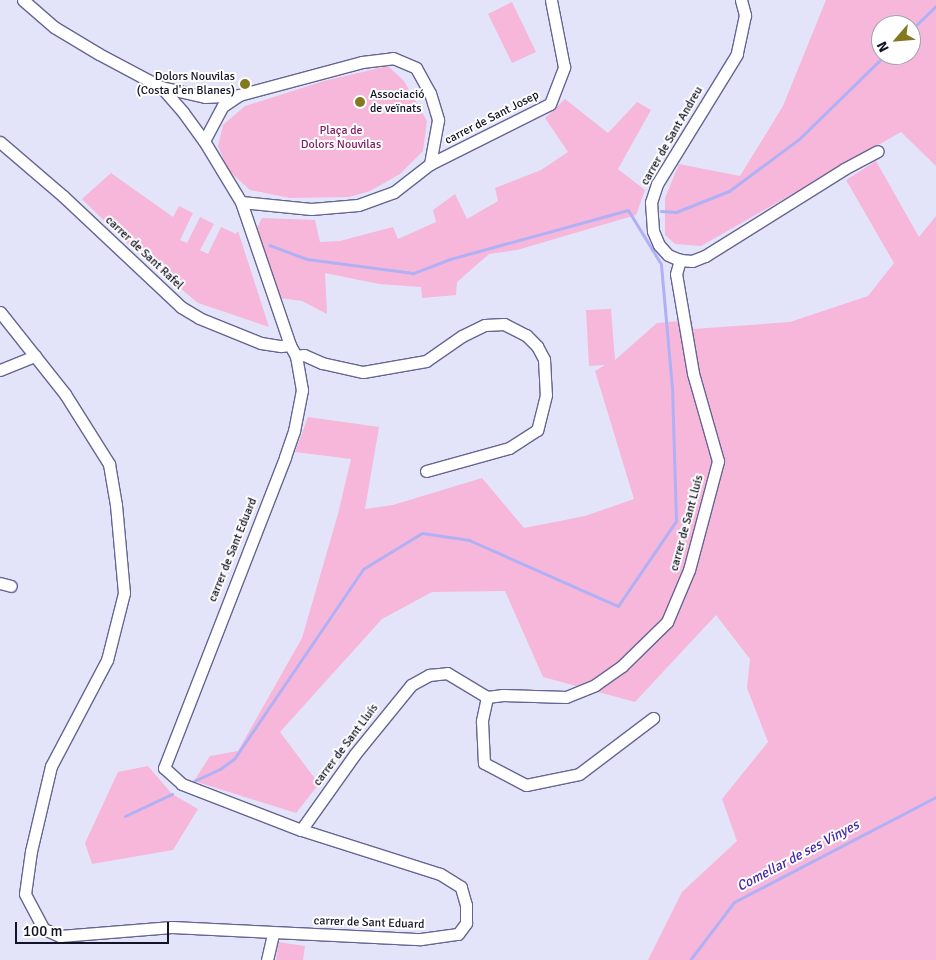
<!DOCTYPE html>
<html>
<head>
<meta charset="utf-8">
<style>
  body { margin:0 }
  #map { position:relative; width:936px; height:960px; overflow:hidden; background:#e3e4f9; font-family:Signika,sans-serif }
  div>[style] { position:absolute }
  .green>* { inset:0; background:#f6b7db }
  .stream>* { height:3px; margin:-1.5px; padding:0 1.5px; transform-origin:1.5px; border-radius:1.5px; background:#b0b1f5 }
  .roads { filter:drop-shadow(1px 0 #656594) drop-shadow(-1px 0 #656594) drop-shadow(0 1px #656594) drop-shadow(0 -1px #656594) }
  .street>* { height:11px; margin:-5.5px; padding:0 5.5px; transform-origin:5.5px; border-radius:5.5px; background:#fff }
  .dots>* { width:14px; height:14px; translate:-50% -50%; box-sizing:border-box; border:2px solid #fff; border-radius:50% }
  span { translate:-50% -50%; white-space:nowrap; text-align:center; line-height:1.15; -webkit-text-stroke:4px #fff; paint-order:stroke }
  .poi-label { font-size:12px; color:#131325 }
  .right { translate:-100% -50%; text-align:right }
  .left { translate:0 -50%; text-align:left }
  .street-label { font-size:12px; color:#131325 }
  .park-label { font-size:12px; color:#852065 }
  .water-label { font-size:14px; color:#4428aa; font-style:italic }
  .north { position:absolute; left:871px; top:15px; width:50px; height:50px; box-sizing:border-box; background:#fff; border:1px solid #a1a1a8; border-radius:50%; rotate:243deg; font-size:14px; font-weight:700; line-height:20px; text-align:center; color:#131325 }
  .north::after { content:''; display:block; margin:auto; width:18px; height:22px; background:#837a1f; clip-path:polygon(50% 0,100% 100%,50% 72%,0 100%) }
  .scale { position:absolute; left:15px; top:922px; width:154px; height:22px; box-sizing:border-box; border:2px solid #131325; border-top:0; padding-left:6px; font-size:15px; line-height:18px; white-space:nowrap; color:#131325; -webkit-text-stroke:4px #fff; paint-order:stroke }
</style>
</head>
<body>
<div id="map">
  <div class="green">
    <i style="clip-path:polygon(evenodd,826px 0,936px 0,936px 166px,901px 132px,701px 246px,675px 244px,665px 235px,665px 198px,679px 164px,740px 176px,783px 106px,826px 0,881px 25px,911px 25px,911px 55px,881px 55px,881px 25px)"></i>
    <i style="clip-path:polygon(512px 2px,536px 52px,512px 63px,488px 14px)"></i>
    <i style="clip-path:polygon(388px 66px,404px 81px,427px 121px,423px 151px,400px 174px,370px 191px,349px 197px,290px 198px,250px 190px,228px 170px,218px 146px,223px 125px,245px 106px,324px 81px)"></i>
    <i style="clip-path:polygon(565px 99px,608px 133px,637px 102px,651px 110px,618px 169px,645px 190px,636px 215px,517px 250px,489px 254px,457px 282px,456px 295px,422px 298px,421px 287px,379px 284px,325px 273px,327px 314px,302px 301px,279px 298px,257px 228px,262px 218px,315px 220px,320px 242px,340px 241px,393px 227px,398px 239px,436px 222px,433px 210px,455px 194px,467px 219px,498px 201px,495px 188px,541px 170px,568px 152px,545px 118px)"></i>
    <i style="clip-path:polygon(876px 161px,919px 237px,936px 216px,936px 960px,648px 960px,682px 892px,737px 841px,722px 799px,768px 742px,747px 688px,750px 659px,716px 615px,635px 702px,543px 677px,505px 591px,432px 592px,382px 619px,280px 732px,319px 784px,296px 813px,194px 781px,210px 756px,238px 751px,302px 638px,338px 514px,351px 459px,295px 452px,308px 417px,379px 427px,365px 509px,393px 505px,482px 478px,524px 528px,585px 516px,634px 499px,595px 371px,605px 365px,589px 366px,586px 310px,611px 309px,615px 360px,657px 323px,692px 320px,693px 329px,790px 322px,868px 296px,894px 263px,846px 180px)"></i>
    <i style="clip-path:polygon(111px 173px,173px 217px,179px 206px,193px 213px,180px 240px,187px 243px,200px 217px,214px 224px,200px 250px,208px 254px,221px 227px,236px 234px,238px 231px,269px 327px,198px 303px,134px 250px,82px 199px)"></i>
    <i style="clip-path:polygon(148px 766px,172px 794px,198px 809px,173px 850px,92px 864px,85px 843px,118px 772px)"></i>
    <i style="clip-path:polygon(278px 942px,305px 946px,303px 960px,276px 960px)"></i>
  </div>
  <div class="stream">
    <i style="left:911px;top:30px;width:35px;rotate:-44deg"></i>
    <i style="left:661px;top:211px;width:15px;rotate:4deg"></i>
    <i style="left:676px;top:212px;width:57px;rotate:-21.6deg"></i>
    <i style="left:729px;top:191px;width:87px;rotate:-36.6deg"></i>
    <i style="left:799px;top:139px;width:120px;rotate:-44.3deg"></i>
    <i style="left:194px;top:781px;width:29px;rotate:-25deg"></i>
    <i style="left:220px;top:769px;width:17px;rotate:-36deg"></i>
    <i style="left:234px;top:759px;width:230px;rotate:-55.8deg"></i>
    <i style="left:363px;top:569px;width:69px;rotate:-31.4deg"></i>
    <i style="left:422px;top:533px;width:48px;rotate:8.5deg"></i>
    <i style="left:469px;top:540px;width:163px;rotate:23.9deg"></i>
    <i style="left:618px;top:606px;width:103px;rotate:-55.7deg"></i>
    <i style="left:676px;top:521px;width:133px;rotate:-91.7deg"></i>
    <i style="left:672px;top:388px;width:124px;rotate:-95.1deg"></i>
    <i style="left:661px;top:264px;width:63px;rotate:-121.4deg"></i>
    <i style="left:628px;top:210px;width:185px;rotate:164.6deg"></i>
    <i style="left:450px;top:259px;width:40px;rotate:159deg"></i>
    <i style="left:413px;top:273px;width:107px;rotate:-172.5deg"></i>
    <i style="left:307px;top:259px;width:40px;rotate:-159.8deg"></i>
    <i style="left:125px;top:816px;width:52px;rotate:-25.1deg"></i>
    <i style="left:690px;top:960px;width:73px;rotate:-52.8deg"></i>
    <i style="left:734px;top:902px;width:228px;rotate:-27.5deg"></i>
  </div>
  <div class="roads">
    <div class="street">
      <i style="left:23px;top:0;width:41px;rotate:41.1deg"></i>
      <i style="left:54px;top:27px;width:52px;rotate:31deg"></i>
      <i style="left:99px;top:54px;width:70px;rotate:28deg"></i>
      <i style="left:161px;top:87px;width:45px;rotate:12.8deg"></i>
      <i style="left:205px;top:97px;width:34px;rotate:-3deg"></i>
      <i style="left:239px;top:95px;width:127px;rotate:-15deg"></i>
      <i style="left:362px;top:62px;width:31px;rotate:-7deg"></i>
      <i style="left:393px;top:58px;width:25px;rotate:23deg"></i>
      <i style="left:416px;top:68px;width:29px;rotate:61deg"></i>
      <i style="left:430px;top:93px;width:28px;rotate:73deg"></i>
      <i style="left:438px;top:120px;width:45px;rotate:100.3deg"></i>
      <i style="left:430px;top:164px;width:46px;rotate:142.1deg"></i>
      <i style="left:394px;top:192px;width:38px;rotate:160deg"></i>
      <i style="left:358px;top:205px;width:47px;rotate:175.1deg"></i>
      <i style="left:311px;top:209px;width:70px;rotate:-174.3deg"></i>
      <i style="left:741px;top:0;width:16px;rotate:75deg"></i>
      <i style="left:745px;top:15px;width:40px;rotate:102deg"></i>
      <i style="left:737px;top:54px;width:153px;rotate:121.6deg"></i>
      <i style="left:657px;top:184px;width:19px;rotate:108deg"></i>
      <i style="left:651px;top:202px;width:29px;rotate:86deg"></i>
      <i style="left:653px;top:231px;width:15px;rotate:67deg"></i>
      <i style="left:659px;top:245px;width:13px;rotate:48deg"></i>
      <i style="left:668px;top:255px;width:13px;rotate:23deg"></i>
      <i style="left:680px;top:260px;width:12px;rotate:5deg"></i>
      <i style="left:692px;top:261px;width:14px;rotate:-21deg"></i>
      <i style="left:705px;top:256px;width:164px;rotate:-32deg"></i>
      <i style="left:844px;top:169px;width:38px;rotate:-28deg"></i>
      <i style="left:204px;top:141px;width:40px;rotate:-62deg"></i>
      <i style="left:223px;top:106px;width:18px;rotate:-34deg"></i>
      <i style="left:0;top:142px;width:83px;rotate:40.6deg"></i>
      <i style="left:63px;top:196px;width:162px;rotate:43.2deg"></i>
      <i style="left:181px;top:307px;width:21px;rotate:31deg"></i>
      <i style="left:199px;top:318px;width:67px;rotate:22deg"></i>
      <i style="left:261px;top:343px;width:20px;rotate:9deg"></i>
      <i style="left:281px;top:346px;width:9px;rotate:-6deg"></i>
      <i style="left:430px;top:164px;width:134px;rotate:-26.6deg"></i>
      <i style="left:550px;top:104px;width:40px;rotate:-69deg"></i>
      <i style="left:564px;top:67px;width:68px;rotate:-101deg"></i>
      <i style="left:0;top:312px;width:105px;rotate:51.6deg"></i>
      <i style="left:65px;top:394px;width:83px;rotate:57.8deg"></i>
      <i style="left:109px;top:464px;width:42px;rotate:80.3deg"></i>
      <i style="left:116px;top:505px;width:88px;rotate:84.8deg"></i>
      <i style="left:124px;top:593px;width:69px;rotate:104.2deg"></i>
      <i style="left:107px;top:660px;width:120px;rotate:117.8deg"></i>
      <i style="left:51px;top:766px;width:87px;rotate:103.2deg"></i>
      <i style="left:31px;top:851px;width:43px;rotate:97.9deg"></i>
      <i style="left:25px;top:894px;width:40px;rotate:62deg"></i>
      <i style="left:44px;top:929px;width:17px;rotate:24deg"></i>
      <i style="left:60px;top:936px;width:112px;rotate:-4.6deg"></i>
      <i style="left:172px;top:927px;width:249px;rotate:2.8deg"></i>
      <i style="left:421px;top:939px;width:37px;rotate:-8deg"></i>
      <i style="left:458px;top:934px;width:14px;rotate:-54deg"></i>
      <i style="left:466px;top:923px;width:18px;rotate:-90deg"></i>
      <i style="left:466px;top:905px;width:19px;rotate:-106deg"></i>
      <i style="left:461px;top:887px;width:25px;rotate:-148deg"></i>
      <i style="left:440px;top:874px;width:146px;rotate:-162.4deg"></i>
      <i style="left:301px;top:830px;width:128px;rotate:-158.9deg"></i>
      <i style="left:182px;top:784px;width:24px;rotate:-138deg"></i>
      <i style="left:164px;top:768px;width:334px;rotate:-68.7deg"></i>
      <i style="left:285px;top:457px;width:28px;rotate:-71deg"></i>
      <i style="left:294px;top:431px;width:42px;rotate:-79deg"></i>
      <i style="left:302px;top:390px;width:35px;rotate:-100deg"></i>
      <i style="left:296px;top:356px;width:13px;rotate:-119deg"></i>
      <i style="left:290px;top:345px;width:151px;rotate:-108.9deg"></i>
      <i style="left:241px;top:202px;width:71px;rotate:-121.2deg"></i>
      <i style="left:204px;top:141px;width:36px;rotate:-126deg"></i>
      <i style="left:183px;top:112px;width:33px;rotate:-131deg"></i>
      <i style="left:296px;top:356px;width:8px;rotate:-7deg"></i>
      <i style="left:304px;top:355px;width:20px;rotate:24deg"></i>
      <i style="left:322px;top:363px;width:42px;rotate:12.4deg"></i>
      <i style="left:363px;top:372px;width:64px;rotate:-9.9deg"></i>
      <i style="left:426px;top:361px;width:44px;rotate:-34.8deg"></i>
      <i style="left:462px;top:336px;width:25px;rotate:-26deg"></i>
      <i style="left:485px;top:325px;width:19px;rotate:-3deg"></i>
      <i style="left:504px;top:324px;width:25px;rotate:27deg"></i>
      <i style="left:526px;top:335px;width:16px;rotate:45deg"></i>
      <i style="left:537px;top:346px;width:15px;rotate:62deg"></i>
      <i style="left:544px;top:359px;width:36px;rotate:87deg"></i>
      <i style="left:546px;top:395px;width:36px;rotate:104deg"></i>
      <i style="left:537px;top:430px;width:33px;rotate:147deg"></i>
      <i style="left:509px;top:448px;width:86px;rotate:164.5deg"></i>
      <i style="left:0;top:370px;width:38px;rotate:-22deg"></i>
      <i style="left:0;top:583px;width:11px;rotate:15deg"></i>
      <i style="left:487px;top:697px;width:25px;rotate:102deg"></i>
      <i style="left:482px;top:721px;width:42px;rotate:87.3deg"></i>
      <i style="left:484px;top:763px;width:47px;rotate:27.6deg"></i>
      <i style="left:526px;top:785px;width:54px;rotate:-11.7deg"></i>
      <i style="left:579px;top:774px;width:93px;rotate:-37.1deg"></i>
      <i style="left:301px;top:830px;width:93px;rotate:-54.6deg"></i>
      <i style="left:355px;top:754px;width:89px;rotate:-50.9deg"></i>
      <i style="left:411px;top:685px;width:21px;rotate:-29deg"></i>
      <i style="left:429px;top:675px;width:18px;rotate:-6deg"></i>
      <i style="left:447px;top:673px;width:47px;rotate:31deg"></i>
      <i style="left:487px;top:697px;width:16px;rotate:-7deg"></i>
      <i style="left:503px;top:695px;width:63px;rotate:1.8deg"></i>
      <i style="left:566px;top:697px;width:31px;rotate:-22deg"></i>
      <i style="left:595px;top:685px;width:33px;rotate:-35deg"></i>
      <i style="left:622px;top:666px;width:63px;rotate:-44.4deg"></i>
      <i style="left:667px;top:622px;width:56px;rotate:-67.1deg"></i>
      <i style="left:689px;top:570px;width:113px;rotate:-75.1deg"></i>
      <i style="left:718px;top:461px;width:91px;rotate:-105.9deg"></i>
      <i style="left:693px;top:373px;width:100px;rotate:-99.7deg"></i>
      <i style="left:676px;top:274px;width:15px;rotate:-74deg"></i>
      <i style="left:267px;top:960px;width:28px;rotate:-77deg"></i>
    </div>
  </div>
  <div class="dots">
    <i style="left:245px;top:84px;background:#837a1f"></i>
    <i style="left:360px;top:102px;background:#837a1f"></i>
  </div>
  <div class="poi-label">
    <span class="right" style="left:235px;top:84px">Dolors Nouvilas<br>(Costa d'en Blanes)</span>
    <span class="left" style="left:370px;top:102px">Associació<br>de veïnats</span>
  </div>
  <div class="street-label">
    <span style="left:492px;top:118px;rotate:-27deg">carrer de Sant Josep</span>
    <span style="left:672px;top:136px;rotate:-60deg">carrer de Sant Andreu</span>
    <span style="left:144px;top:253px;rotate:43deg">carrer de Sant Rafel</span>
    <span style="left:687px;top:523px;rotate:-75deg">carrer de Sant Lluís</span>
    <span style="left:233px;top:550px;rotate:-68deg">carrer de Sant Eduard</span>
    <span style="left:346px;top:745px;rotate:-53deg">carrer de Sant Lluís</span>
    <span style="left:369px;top:923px;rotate:2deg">carrer de Sant Eduard</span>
  </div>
  <div class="park-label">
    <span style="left:341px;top:138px">Plaça de<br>Dolors Nouvilas</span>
  </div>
  <div class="water-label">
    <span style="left:798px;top:856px;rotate:-28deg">Comellar de ses Vinyes</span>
  </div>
  <div class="north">N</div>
  <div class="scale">100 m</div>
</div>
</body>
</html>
